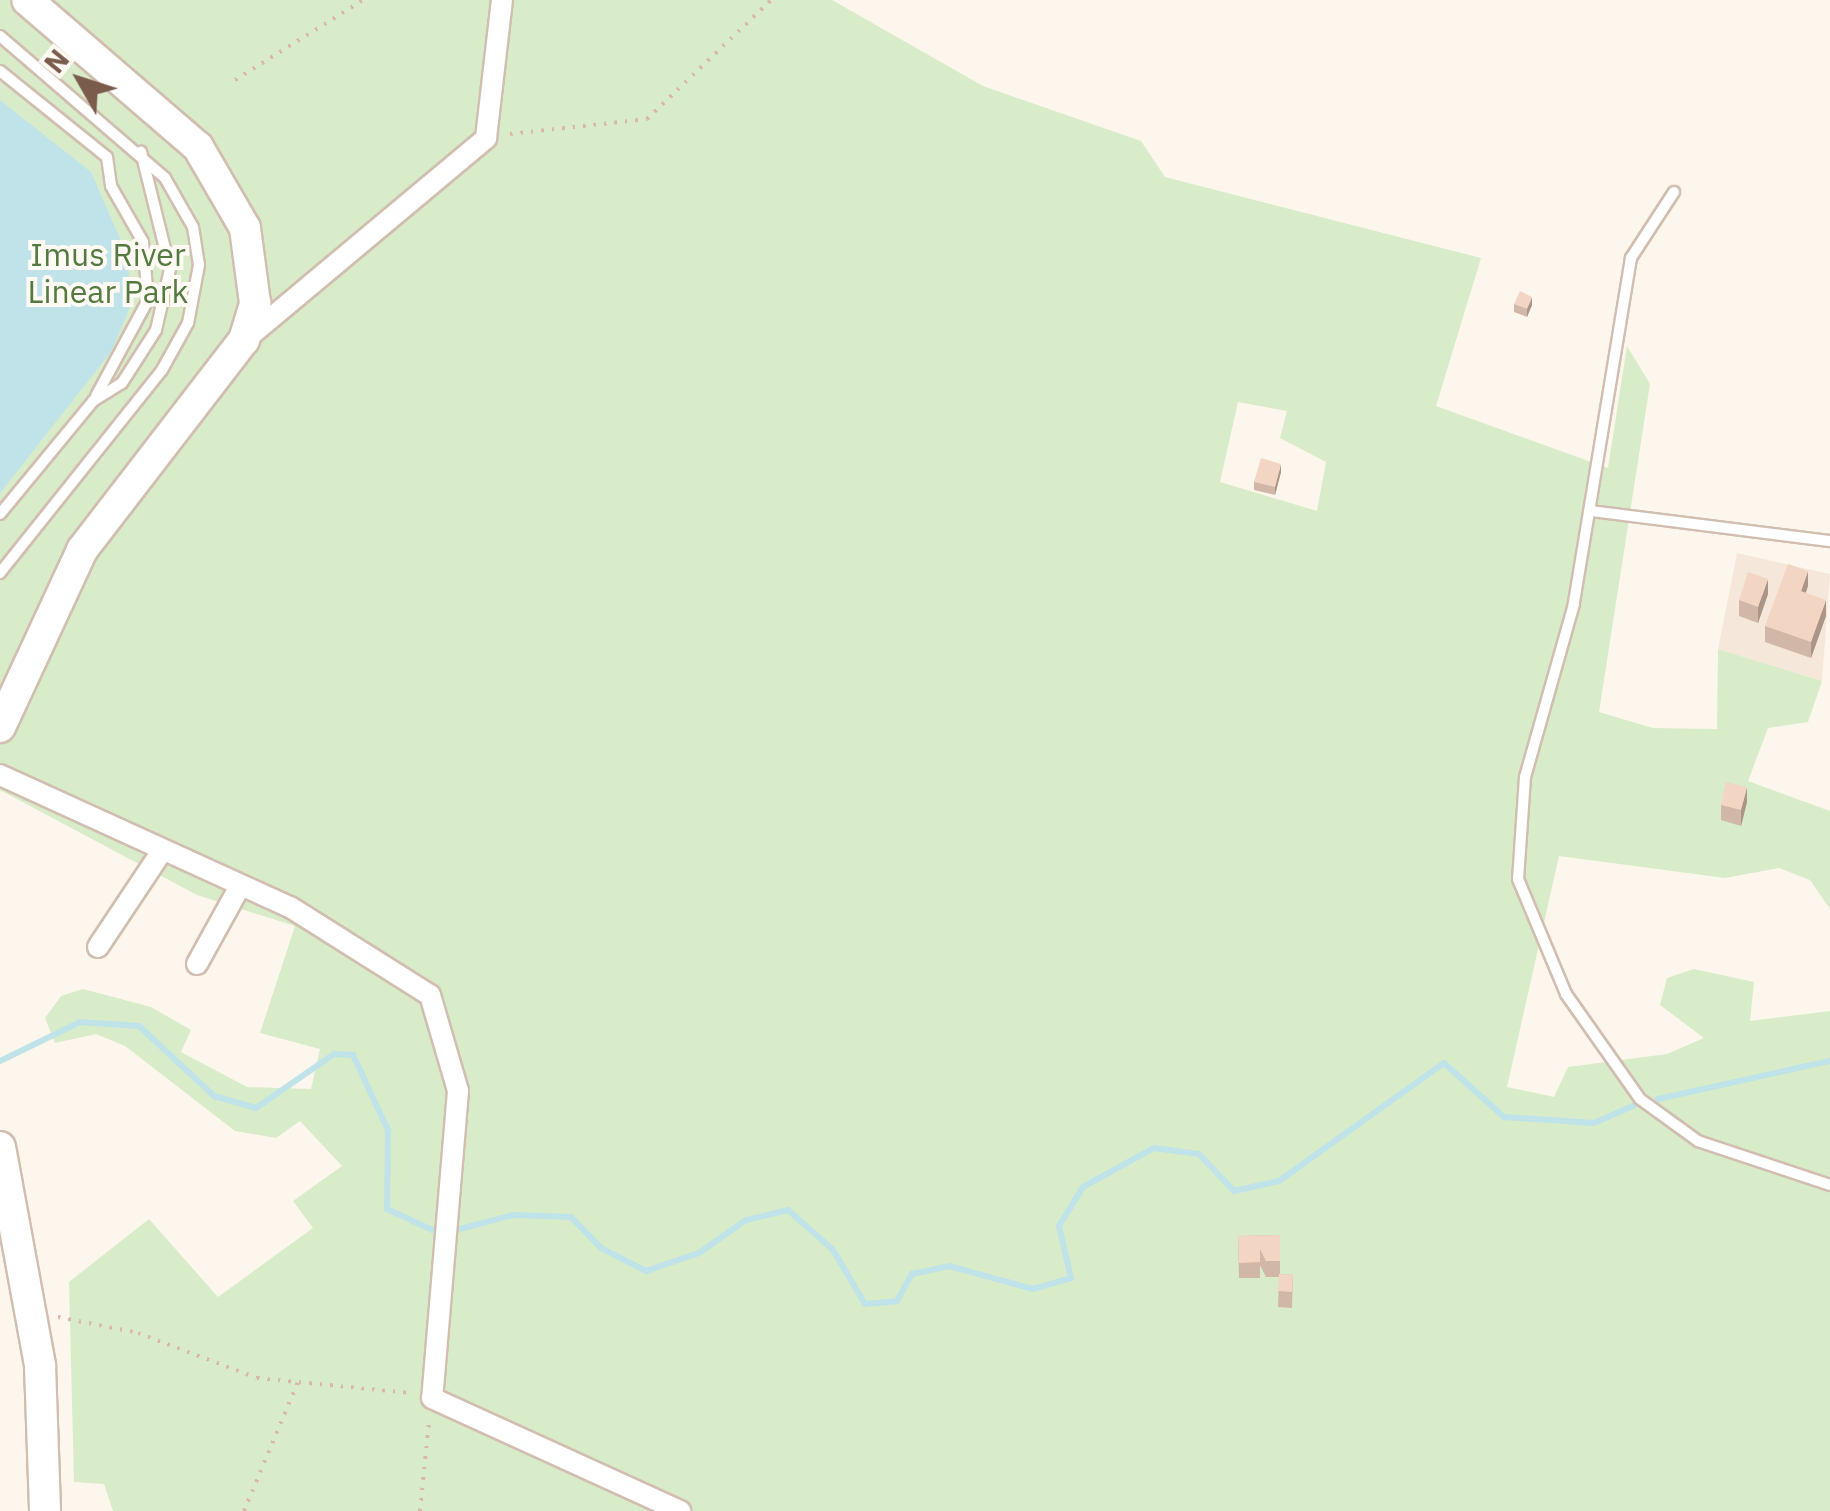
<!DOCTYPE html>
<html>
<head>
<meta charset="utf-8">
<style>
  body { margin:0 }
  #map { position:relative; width:1830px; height:1511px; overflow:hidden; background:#fdf6ec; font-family:"IBM Plex Sans",sans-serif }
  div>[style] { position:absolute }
  .residential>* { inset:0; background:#f5e8da }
  .green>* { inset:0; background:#d8ecc9 }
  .water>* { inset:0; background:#bfe3e8 }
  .stream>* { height:6px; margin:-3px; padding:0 3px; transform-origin:3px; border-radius:3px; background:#bfe3e8 }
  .path>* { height:4px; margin-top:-2px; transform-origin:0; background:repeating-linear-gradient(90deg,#d9b8a5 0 2.5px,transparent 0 10.5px) }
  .roads { filter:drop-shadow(2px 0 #d1beb0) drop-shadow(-2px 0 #d1beb0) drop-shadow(0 2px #d1beb0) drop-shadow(0 -2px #d1beb0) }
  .service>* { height:10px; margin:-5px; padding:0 5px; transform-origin:5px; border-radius:5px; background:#fff }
  .minor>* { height:20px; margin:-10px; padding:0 10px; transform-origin:10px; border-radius:10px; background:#fff }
  .secondary>* { height:30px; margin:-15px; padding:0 15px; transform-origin:15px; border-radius:15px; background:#fff }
  .wall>* { inset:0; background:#d1b7a8 }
  .shaded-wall>* { inset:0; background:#aa9588 }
  .building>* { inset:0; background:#f3d5c3 }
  span { translate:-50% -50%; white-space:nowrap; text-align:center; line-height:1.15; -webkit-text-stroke:8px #fffaf3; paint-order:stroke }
  .park-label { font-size:32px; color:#537a41 }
  .north { position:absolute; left:30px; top:30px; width:100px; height:100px; -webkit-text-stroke:8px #fffaf3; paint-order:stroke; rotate:309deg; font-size:28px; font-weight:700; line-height:40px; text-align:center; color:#7a5c4d }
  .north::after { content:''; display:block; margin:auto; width:35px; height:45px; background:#7a5c4d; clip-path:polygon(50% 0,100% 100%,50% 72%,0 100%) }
</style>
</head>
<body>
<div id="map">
  <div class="residential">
    <i style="clip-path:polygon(1737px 553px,1830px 574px,1822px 681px,1718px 649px)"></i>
  </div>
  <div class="green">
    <i style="clip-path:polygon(evenodd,0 0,832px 0,983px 86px,1141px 141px,1165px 177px,1481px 258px,1436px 406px,1608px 468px,1627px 346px,1650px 384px,1599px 712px,1653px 728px,1717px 729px,1718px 649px,1822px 681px,1808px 722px,1768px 728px,1748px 781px,1830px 811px,1830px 909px,1810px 880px,1779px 868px,1725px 878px,1559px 856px,1507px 1087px,1554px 1097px,1568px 1067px,1667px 1054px,1704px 1038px,1660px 1005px,1667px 978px,1694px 969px,1754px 982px,1750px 1021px,1830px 1011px,1830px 1511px,113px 1511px,104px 1484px,74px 1482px,69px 1282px,149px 1219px,218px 1297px,313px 1228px,293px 1201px,342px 1166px,300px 1121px,276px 1138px,235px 1131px,125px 1046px,96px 1034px,55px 1043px,45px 1018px,61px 996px,83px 989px,151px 1007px,191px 1030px,181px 1052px,247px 1087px,311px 1089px,320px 1049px,260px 1033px,295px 926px,197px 895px,0 790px,0 0,1238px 402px,1287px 411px,1280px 438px,1326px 462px,1317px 511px,1220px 482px,1238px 402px)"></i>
  </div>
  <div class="water">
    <i style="clip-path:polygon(0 100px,91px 172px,128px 257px,131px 305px,111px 352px,0 493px)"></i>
  </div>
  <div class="stream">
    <i style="left:0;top:1061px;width:89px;rotate:-26deg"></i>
    <i style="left:80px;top:1022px;width:59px;rotate:3.9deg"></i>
    <i style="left:139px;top:1026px;width:103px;rotate:43deg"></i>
    <i style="left:214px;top:1096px;width:44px;rotate:15.9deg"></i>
    <i style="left:256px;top:1108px;width:95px;rotate:-34.7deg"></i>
    <i style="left:334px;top:1054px;width:19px;rotate:3deg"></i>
    <i style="left:353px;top:1055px;width:83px;rotate:65deg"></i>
    <i style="left:388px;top:1130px;width:79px;rotate:90.7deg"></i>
    <i style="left:387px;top:1209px;width:60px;rotate:24.8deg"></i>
    <i style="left:441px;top:1234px;width:74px;rotate:-14.8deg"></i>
    <i style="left:513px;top:1215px;width:58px;rotate:2deg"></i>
    <i style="left:571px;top:1217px;width:43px;rotate:45.9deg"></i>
    <i style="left:601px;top:1248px;width:51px;rotate:27.1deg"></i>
    <i style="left:646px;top:1271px;width:56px;rotate:-18.8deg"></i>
    <i style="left:699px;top:1253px;width:57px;rotate:-35.1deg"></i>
    <i style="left:746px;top:1220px;width:43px;rotate:-13.4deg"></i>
    <i style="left:788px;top:1210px;width:60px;rotate:41.6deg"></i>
    <i style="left:833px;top:1250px;width:63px;rotate:59.3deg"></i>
    <i style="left:865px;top:1304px;width:32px;rotate:-5deg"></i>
    <i style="left:897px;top:1301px;width:31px;rotate:-61deg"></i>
    <i style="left:912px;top:1274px;width:38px;rotate:-12deg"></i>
    <i style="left:949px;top:1266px;width:87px;rotate:15.3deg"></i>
    <i style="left:1033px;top:1289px;width:40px;rotate:-16deg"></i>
    <i style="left:1071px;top:1278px;width:53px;rotate:-103deg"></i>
    <i style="left:1059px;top:1226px;width:46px;rotate:-58.4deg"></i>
    <i style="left:1083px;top:1187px;width:81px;rotate:-28.8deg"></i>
    <i style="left:1154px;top:1148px;width:45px;rotate:7.6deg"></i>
    <i style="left:1199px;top:1154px;width:51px;rotate:46.6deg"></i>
    <i style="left:1234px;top:1191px;width:46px;rotate:-12.5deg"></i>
    <i style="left:1279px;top:1181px;width:203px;rotate:-35.6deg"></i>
    <i style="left:1444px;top:1063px;width:81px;rotate:42deg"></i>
    <i style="left:1504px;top:1117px;width:90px;rotate:3.8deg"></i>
    <i style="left:1594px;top:1123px;width:43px;rotate:-23.6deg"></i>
    <i style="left:1658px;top:1099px;width:176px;rotate:-12.5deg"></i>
  </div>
  <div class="path">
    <i style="left:235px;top:80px;width:151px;rotate:-32deg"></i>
    <i style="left:510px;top:134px;width:138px;rotate:-6.2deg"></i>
    <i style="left:647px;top:119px;width:172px;rotate:-43.8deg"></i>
    <i style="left:58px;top:1317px;width:82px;rotate:11.3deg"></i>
    <i style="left:138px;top:1333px;width:127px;rotate:20.7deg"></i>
    <i style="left:257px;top:1378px;width:155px;rotate:5.6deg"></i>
    <i style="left:244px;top:1511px;width:140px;rotate:-67.3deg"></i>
    <i style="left:420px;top:1511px;width:90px;rotate:-84.3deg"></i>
  </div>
  <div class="roads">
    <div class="service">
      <i style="left:0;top:36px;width:218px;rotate:40.7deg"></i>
      <i style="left:165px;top:178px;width:56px;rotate:60.3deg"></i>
      <i style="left:193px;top:227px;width:38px;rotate:81deg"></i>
      <i style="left:199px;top:265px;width:59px;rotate:100.7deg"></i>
      <i style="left:188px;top:323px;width:54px;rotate:119deg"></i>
      <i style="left:162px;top:370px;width:260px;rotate:128.6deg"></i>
      <i style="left:0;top:71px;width:137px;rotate:38.8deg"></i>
      <i style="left:107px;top:157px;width:29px;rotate:82deg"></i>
      <i style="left:111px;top:186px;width:64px;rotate:60.3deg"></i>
      <i style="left:143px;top:242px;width:58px;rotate:85.1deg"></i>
      <i style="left:148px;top:300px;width:109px;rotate:118.4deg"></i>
      <i style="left:1674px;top:192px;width:79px;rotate:123.1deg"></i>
      <i style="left:1631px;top:258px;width:351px;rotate:99.4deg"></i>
      <i style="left:1574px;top:604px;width:180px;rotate:105.8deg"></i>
      <i style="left:1525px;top:777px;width:102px;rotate:93.9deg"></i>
      <i style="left:1518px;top:879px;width:125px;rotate:67.3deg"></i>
      <i style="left:1566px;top:994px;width:128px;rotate:54.8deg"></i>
      <i style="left:1640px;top:1099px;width:72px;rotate:35.9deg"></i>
      <i style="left:1698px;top:1141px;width:139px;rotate:18.4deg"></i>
      <i style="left:1591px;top:511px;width:241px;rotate:7.2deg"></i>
      <i style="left:0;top:514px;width:146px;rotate:-50.5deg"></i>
      <i style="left:93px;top:401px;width:34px;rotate:-32deg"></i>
      <i style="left:122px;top:383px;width:63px;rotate:-57.3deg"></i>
      <i style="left:156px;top:330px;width:63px;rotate:-77.1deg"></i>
      <i style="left:170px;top:269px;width:121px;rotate:-103.9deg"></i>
    </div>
    <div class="minor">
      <i style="left:246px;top:339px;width:313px;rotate:-39.9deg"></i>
      <i style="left:486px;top:138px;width:139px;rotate:-83.4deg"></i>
      <i style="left:0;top:775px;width:319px;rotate:24.5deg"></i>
      <i style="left:290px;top:907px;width:165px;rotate:32.2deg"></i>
      <i style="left:430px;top:995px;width:100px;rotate:73.7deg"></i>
      <i style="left:458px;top:1091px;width:308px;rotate:94.8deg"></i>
      <i style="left:432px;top:1398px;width:273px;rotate:24.5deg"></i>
      <i style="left:98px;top:947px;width:112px;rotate:-56.3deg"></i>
      <i style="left:197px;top:964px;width:87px;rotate:-61.1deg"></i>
    </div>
    <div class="secondary">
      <i style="left:0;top:727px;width:195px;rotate:-65.1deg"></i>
      <i style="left:82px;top:550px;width:265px;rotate:-52.4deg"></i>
      <i style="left:244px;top:340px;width:39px;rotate:-73deg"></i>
      <i style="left:255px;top:303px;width:76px;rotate:-97.6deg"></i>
      <i style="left:245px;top:228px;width:94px;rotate:-120.1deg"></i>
      <i style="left:198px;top:147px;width:225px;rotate:-139.3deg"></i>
      <i style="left:0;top:1147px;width:223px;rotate:79.6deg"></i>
      <i style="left:40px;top:1366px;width:145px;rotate:88deg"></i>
    </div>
  </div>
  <div class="wall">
    <i style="clip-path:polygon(1514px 304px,1532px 305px,1527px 317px,1514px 312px)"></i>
    <i style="clip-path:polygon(1281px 472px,1275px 495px,1254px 490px,1254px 482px)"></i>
    <i style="clip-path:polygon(1808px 586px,1805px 593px,1826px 616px,1811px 658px,1765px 642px,1765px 626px)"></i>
    <i style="clip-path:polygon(1768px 594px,1758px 623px,1739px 616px,1739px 600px)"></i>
    <i style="clip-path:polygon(1747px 802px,1741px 826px,1721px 820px,1721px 805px)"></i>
    <i style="clip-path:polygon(1280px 1235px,1280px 1274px,1293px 1275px,1292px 1308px,1278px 1307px,1279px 1277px,1266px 1277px,1260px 1265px,1260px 1278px,1239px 1278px,1238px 1236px)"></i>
  </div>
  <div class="shaded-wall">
    <i style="clip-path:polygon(1532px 297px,1532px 305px,1527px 317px,1527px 309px)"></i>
    <i style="clip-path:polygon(1281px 464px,1281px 472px,1275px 495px,1275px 487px)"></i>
    <i style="clip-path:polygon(1808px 571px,1808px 586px,1801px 607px,1801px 591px)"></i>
    <i style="clip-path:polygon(1768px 579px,1768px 594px,1758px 623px,1758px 607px)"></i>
    <i style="clip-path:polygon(1826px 600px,1826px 616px,1811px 658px,1811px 642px)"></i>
    <i style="clip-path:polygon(1747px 787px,1747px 802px,1741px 826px,1741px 810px)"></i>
  </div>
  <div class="building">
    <i style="clip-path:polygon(1520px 291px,1532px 297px,1527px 309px,1514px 304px)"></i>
    <i style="clip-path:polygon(1261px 458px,1281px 464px,1275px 487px,1254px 482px)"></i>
    <i style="clip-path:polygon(1788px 564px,1808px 571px,1801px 591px,1826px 600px,1811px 642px,1765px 626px)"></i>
    <i style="clip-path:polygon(1748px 572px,1768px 579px,1758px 607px,1739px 600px)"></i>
    <i style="clip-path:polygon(1726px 782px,1747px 787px,1741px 810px,1721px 805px)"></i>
    <i style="clip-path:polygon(1280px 1235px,1280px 1261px,1266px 1261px,1260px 1249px,1260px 1262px,1239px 1263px,1238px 1236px)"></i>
    <i style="clip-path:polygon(1279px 1274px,1293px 1275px,1292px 1292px,1278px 1291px)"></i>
  </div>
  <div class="park-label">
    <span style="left:108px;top:273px">Imus River<br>Linear Park</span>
  </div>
  <div class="north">N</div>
</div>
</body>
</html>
